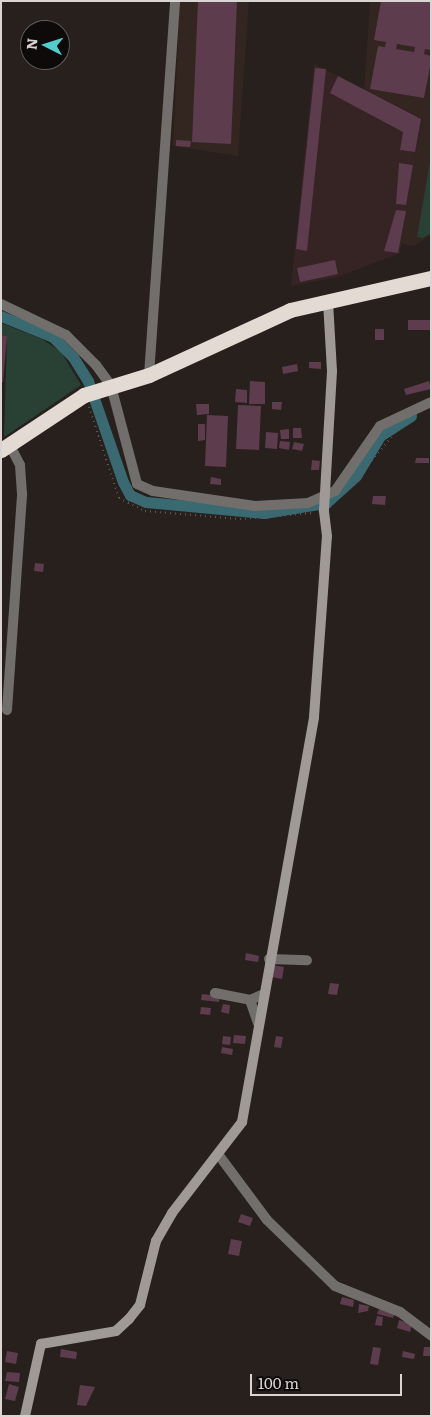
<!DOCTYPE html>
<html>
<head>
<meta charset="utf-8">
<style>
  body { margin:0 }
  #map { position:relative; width:432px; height:1417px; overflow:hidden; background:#27201d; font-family:Literata,serif }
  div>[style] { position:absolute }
  .built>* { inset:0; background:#332520 }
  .education>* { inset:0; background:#362324 }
  .green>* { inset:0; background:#294135 }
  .canal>* { height:11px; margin:-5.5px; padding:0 5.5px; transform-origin:5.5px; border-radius:5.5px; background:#396971 }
  .building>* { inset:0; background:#5d3c4d }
  .path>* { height:2px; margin-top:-1px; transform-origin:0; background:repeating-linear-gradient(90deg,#5e5855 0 1px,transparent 0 5px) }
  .street>* { height:10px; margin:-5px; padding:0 5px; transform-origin:5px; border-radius:5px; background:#716e6b }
  .secondary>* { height:10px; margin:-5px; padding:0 5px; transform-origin:5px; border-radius:5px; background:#9f9a95 }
  .highway>* { height:15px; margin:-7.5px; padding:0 7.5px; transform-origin:7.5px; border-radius:7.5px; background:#e2dad3 }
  span { translate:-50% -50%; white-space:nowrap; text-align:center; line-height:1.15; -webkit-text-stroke:5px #0e0a09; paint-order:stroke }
  .frame { position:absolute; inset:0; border:2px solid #dad5d3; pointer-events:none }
  .north { position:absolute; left:20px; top:20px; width:50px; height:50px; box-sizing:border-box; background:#0e0a09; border:1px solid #605b5a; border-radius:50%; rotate:275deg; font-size:14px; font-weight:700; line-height:20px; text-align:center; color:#dad5d3 }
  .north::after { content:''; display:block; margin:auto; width:18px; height:22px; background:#52cdcd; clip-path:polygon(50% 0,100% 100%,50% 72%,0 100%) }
  .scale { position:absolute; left:250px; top:1374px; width:152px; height:22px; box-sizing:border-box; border:2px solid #dad5d3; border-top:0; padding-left:6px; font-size:15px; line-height:18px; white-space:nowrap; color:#dad5d3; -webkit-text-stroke:4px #0e0a09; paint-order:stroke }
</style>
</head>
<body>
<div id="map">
  <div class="built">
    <i style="clip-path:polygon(180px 1px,249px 1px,238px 156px,173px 146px)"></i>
    <i style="clip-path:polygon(370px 1px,431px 1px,431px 235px,414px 246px,401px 244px,422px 119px,364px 90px)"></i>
  </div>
  <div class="education">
    <i style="clip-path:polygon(314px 64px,422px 119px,400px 253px,338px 277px,291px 286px)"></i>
  </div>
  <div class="green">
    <i style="clip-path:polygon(431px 156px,431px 233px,423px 238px,417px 237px)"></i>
    <i style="clip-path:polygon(1px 323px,42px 339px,61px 352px,81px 385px,4px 437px,7px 336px,1px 335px)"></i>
  </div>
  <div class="canal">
    <i style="left:1px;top:316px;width:56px;rotate:22deg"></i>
    <i style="left:53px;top:337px;width:28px;rotate:45deg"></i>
    <i style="left:73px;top:357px;width:28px;rotate:58deg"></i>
    <i style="left:88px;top:381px;width:107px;rotate:70.9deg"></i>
    <i style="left:123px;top:482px;width:15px;rotate:62deg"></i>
    <i style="left:130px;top:495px;width:17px;rotate:24deg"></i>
    <i style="left:146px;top:502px;width:119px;rotate:5.3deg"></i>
    <i style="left:264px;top:513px;width:63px;rotate:-9.2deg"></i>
    <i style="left:326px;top:503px;width:40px;rotate:-42deg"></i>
    <i style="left:356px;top:476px;width:47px;rotate:-59deg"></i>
    <i style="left:380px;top:436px;width:37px;rotate:-33deg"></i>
  </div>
  <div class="building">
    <i style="clip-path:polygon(198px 1px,237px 1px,231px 144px,192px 142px)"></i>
    <i style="clip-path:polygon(evenodd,381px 1px,431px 1px,431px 50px,425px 49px,424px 54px,431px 56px,431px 62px,424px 98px,370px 89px,378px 46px,385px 47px,386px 42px,374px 40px,381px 1px,397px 44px,415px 47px,414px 52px,396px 49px,397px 44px)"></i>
    <i style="clip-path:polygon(315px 68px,326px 69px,307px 251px,296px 249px)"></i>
    <i style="clip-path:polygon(338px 76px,421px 119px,415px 152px,400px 150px,403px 132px,330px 93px)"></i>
    <i style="clip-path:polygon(176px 140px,191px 141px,190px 147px,176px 146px)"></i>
    <i style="clip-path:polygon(399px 163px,413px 165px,406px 205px,396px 204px)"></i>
    <i style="clip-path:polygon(396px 210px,406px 211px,398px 253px,384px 251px)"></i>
    <i style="clip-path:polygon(335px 260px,338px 274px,300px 282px,297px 268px)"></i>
    <i style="clip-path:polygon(408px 320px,431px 320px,431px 330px,408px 330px)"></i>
    <i style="clip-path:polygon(375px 329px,384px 329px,384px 340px,375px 340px)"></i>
    <i style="clip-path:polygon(1px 335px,7px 336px,3px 382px,1px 382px)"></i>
    <i style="clip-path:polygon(309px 362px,321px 362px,321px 369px,309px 368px)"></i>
    <i style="clip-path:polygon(297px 364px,298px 371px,283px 374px,282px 367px)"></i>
    <i style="clip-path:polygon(250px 381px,265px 382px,265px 404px,249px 404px)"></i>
    <i style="clip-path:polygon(429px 381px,431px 389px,406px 395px,404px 389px)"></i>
    <i style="clip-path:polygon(236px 389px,247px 390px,247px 403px,235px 402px)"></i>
    <i style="clip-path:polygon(272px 402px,282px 402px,281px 410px,272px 409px)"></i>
    <i style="clip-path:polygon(196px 404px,209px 404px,209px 414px,197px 415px)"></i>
    <i style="clip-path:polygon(238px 405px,261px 406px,259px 450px,236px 449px)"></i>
    <i style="clip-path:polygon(207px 415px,228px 416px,226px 467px,205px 466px)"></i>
    <i style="clip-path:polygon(198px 424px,205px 424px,205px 440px,198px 441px)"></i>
    <i style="clip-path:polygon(293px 428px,301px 428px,302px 438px,293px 438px)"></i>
    <i style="clip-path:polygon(289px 429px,289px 439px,281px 439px,280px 430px)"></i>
    <i style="clip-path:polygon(266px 432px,278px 433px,277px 449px,265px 448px)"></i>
    <i style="clip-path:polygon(280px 441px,290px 442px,289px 450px,279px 448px)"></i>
    <i style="clip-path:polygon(294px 442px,304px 444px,302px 451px,292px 449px)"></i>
    <i style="clip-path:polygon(416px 458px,429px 458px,429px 463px,415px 463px)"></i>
    <i style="clip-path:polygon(312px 460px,320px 461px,319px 470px,311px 470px)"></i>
    <i style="clip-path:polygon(211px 477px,221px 479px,221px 485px,210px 484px)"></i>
    <i style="clip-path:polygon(373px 496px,386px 496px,385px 505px,372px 504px)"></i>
    <i style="clip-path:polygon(35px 563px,44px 564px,43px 572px,34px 571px)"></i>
    <i style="clip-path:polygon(246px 953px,259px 956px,258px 962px,245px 960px)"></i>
    <i style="clip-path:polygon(272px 965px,284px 967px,282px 979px,271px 977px)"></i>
    <i style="clip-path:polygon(330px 983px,339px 984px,337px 995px,328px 994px)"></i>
    <i style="clip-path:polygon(202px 994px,220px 996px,219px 1002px,201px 1000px)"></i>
    <i style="clip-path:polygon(223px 1004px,230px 1005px,229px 1014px,221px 1012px)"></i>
    <i style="clip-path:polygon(201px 1007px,211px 1008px,210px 1015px,200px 1014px)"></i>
    <i style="clip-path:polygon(234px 1035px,246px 1036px,245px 1044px,233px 1043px)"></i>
    <i style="clip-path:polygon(223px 1036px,231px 1037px,230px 1045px,222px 1044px)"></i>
    <i style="clip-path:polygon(276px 1036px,283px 1037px,281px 1048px,274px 1047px)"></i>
    <i style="clip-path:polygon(222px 1047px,233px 1049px,232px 1055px,221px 1053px)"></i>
    <i style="clip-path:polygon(241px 1214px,253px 1218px,250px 1226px,238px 1222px)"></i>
    <i style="clip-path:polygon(231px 1239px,242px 1241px,239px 1256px,228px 1254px)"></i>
    <i style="clip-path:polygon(342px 1297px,354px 1300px,353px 1307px,340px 1304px)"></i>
    <i style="clip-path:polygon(359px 1304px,369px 1306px,368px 1311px,358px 1313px)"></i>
    <i style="clip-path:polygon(379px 1309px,395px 1313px,393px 1318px,377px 1314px)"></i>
    <i style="clip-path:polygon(377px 1316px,383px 1317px,382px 1326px,375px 1325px)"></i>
    <i style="clip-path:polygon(399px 1320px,412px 1324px,410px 1332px,397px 1328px)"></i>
    <i style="clip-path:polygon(373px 1347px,381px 1348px,378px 1365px,370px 1364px)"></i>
    <i style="clip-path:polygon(424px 1347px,431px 1347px,431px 1356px,423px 1356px)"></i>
    <i style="clip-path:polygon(61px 1349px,77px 1352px,76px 1359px,60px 1357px)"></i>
    <i style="clip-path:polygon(7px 1351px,18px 1353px,16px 1364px,5px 1362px)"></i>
    <i style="clip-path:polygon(403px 1351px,415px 1354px,414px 1359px,402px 1357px)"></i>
    <i style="clip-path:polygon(7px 1372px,20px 1373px,19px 1382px,5px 1381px)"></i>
    <i style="clip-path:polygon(9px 1384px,19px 1387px,15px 1401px,5px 1399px)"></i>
    <i style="clip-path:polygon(80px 1385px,95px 1387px,86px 1406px,77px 1405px)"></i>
  </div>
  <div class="path">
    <i style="left:89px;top:407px;width:96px;rotate:71.8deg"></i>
    <i style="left:119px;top:498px;width:29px;rotate:27deg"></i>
    <i style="left:145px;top:511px;width:95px;rotate:4.8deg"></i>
    <i style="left:240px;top:519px;width:74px;rotate:-4.6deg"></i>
    <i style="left:347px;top:492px;width:80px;rotate:-51.1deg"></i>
  </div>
  <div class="street">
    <i style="left:1px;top:304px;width:72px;rotate:25.5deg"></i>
    <i style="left:66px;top:335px;width:42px;rotate:45deg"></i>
    <i style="left:96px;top:365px;width:26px;rotate:54deg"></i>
    <i style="left:111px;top:386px;width:101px;rotate:75.1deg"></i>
    <i style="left:137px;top:484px;width:17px;rotate:24deg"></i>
    <i style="left:153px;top:491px;width:103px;rotate:8.4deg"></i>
    <i style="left:255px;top:506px;width:53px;rotate:-3.2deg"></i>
    <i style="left:308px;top:503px;width:30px;rotate:-24deg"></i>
    <i style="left:335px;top:491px;width:79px;rotate:-55.3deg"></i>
    <i style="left:380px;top:426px;width:56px;rotate:-25.2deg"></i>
    <i style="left:149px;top:375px;width:375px;rotate:-86deg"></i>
    <i style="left:7px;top:710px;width:217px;rotate:-86deg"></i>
    <i style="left:22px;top:494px;width:29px;rotate:-94deg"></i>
    <i style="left:20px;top:465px;width:22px;rotate:-117deg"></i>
    <i style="left:269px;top:959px;width:38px;rotate:2deg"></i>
    <i style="left:215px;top:993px;width:36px;rotate:11deg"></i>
    <i style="left:250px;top:1000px;width:13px;rotate:-23deg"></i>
    <i style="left:250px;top:1000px;width:24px;rotate:71deg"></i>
    <i style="left:218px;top:1154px;width:82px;rotate:53.4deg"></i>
    <i style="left:267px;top:1220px;width:95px;rotate:44.1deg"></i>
    <i style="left:335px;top:1286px;width:70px;rotate:21.8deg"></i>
    <i style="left:400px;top:1312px;width:39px;rotate:37deg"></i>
  </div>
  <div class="secondary">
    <i style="left:25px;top:1416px;width:74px;rotate:-77.5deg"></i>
    <i style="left:41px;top:1344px;width:76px;rotate:-9.8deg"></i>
    <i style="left:116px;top:1331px;width:18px;rotate:-43deg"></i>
    <i style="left:129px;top:1319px;width:18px;rotate:-52deg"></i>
    <i style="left:140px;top:1305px;width:66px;rotate:-76deg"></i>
    <i style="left:156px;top:1241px;width:32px;rotate:-60deg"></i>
    <i style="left:172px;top:1213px;width:115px;rotate:-52.4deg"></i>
    <i style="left:242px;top:1122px;width:411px;rotate:-79.9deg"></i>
    <i style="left:314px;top:717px;width:181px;rotate:-85.9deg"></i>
    <i style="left:327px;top:536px;width:26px;rotate:-97deg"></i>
    <i style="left:324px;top:510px;width:139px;rotate:-86.7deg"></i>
    <i style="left:332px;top:371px;width:70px;rotate:-93.3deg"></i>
  </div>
  <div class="highway">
    <i style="left:1px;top:450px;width:100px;rotate:-33.5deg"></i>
    <i style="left:84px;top:395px;width:68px;rotate:-17.1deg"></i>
    <i style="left:149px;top:375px;width:155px;rotate:-24.7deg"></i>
    <i style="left:290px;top:310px;width:145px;rotate:-12.8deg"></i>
  </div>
  <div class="frame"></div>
  <div class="north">N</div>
  <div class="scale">100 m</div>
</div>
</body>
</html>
